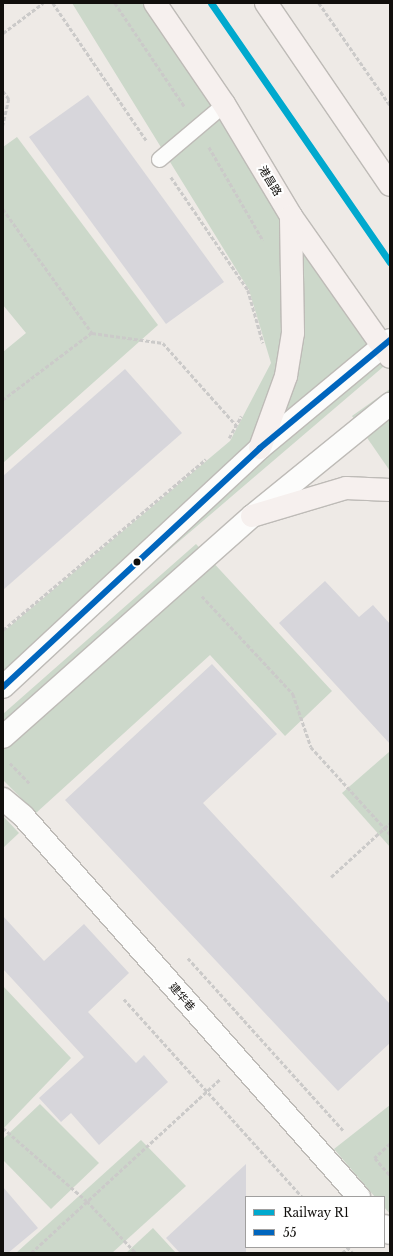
<!DOCTYPE html>
<html>
<head>
<meta charset="utf-8">
<style>
  body { margin:0 }
  #map { position:relative; width:393px; height:1256px; overflow:hidden; background:#eeeae6; font-family:"Libre Baskerville","Noto Sans SC",serif }
  div>[style] { position:absolute }
  .green>* { inset:0; background:#ccd8ca }
  .building>* { inset:0; background:#d7d6db }
  .path>* { height:2.5px; margin-top:-1.25px; transform-origin:0; background:repeating-linear-gradient(90deg,#cbcac9 0 4px,transparent 0 6px) }
  .roads { filter:drop-shadow(1px 0 #bebbb7) drop-shadow(-1px 0 #bebbb7) drop-shadow(0 1px #bebbb7) drop-shadow(0 -1px #bebbb7) }
  .lane>* { height:15px; margin:-7.5px; padding:0 7.5px; transform-origin:7.5px; border-radius:7.5px; background:#fcfcfb }
  .street>* { height:22px; margin:-11px; padding:0 11px; transform-origin:11px; border-radius:11px; background:#fcfcfb }
  .secondary>* { height:22px; margin:-11px; padding:0 11px; transform-origin:11px; border-radius:11px; background:#fcfcfb }
  .primary>* { height:22px; margin:-11px; padding:0 11px; transform-origin:11px; border-radius:11px; background:#f6f0ee }
  .bus-1>* { height:6px; margin:-3px; padding:0 3px; transform-origin:3px; border-radius:3px; background:#0065bd }
  .rail-1>* { height:7px; margin:-3.5px; padding:0 3.5px; transform-origin:3.5px; border-radius:3.5px; background:#00a9ce }
  .dots>* { width:11px; height:11px; translate:-50% -50%; box-sizing:border-box; border:2px solid #fff; border-radius:50% }
  span { translate:-50% -50%; white-space:nowrap; text-align:center; line-height:1.15; -webkit-text-stroke:4px #fff; paint-order:stroke }
  .street-label { font-size:11px; color:#110f0c }
  .frame { position:absolute; inset:0; border:4px solid #110f0c; pointer-events:none }
  .legend { position:absolute; left:245px; top:1196px; width:140px; height:52px; box-sizing:border-box; background:#fff; border:1px solid #a09f9e; margin:0; padding:5px 7px; list-style:none; font-size:12px; color:#110f0c }
  .legend li { display:flex; align-items:center; gap:8px; height:20px }
  .legend b { width:20px; border:1px solid #a09f9e }
</style>
</head>
<body>
<div id="map">
  <div class="green">
    <i style="clip-path:polygon(72px 3px,152px 3px,390px 361px,3px 692px,3px 632px,230px 441px,271px 363px,249px 290px)"></i>
    <i style="clip-path:polygon(17px 137px,158px 325px,3px 463px,3px 352px,26px 333px,3px 305px,3px 147px)"></i>
    <i style="clip-path:polygon(390px 389px,390px 471px,352px 416px)"></i>
    <i style="clip-path:polygon(196px 544px,332px 691px,285px 736px,210px 655px,36px 813px,3px 780px,3px 714px)"></i>
    <i style="clip-path:polygon(389px 752px,390px 753px,390px 847px,342px 793px)"></i>
    <i style="clip-path:polygon(3px 816px,19px 833px,3px 848px)"></i>
    <i style="clip-path:polygon(3px 986px,71px 1058px,3px 1129px)"></i>
    <i style="clip-path:polygon(40px 1104px,99px 1163px,51px 1209px,3px 1160px,3px 1139px)"></i>
    <i style="clip-path:polygon(390px 1105px,390px 1214px,384px 1207px,384px 1197px,375px 1197px,334px 1149px)"></i>
    <i style="clip-path:polygon(141px 1140px,186px 1186px,112px 1253px,16px 1253px)"></i>
    <i style="clip-path:polygon(153px 1228px,176px 1253px,126px 1253px)"></i>
  </div>
  <div class="building">
    <i style="clip-path:polygon(88px 95px,224px 282px,166px 324px,29px 137px)"></i>
    <i style="clip-path:polygon(125px 369px,182px 433px,3px 590px,3px 476px)"></i>
    <i style="clip-path:polygon(325px 581px,359px 617px,373px 605px,390px 624px,390px 744px,279px 623px)"></i>
    <i style="clip-path:polygon(212px 664px,277px 734px,203px 803px,390px 1004px,390px 1043px,338px 1091px,65px 800px)"></i>
    <i style="clip-path:polygon(3px 916px,44px 961px,84px 924px,129px 973px,88px 1012px,136px 1063px,144px 1055px,168px 1082px,99px 1145px,71px 1113px,61px 1122px,39px 1098px,84px 1057px,3px 969px)"></i>
    <i style="clip-path:polygon(246px 1164px,246px 1253px,180px 1253px,166px 1238px)"></i>
    <i style="clip-path:polygon(3px 1187px,38px 1228px,8px 1253px,3px 1253px)"></i>
  </div>
  <div class="path">
    <i style="left:53px;top:3px;width:166px;rotate:55.8deg"></i>
    <i style="left:115px;top:3px;width:125px;rotate:56.1deg"></i>
    <i style="left:319px;top:3px;width:124px;rotate:55.2deg"></i>
    <i style="left:3px;top:33px;width:50px;rotate:-36.9deg"></i>
    <i style="left:3px;top:91px;width:10px;rotate:53deg"></i>
    <i style="left:9px;top:99px;width:28px;rotate:103deg"></i>
    <i style="left:209px;top:147px;width:108px;rotate:59.9deg"></i>
    <i style="left:171px;top:177px;width:137px;rotate:55.7deg"></i>
    <i style="left:248px;top:290px;width:55px;rotate:74.2deg"></i>
    <i style="left:3px;top:209px;width:153px;rotate:54.3deg"></i>
    <i style="left:92px;top:333px;width:111px;rotate:143deg"></i>
    <i style="left:92px;top:333px;width:72px;rotate:8deg"></i>
    <i style="left:163px;top:343px;width:110px;rotate:48.3deg"></i>
    <i style="left:229px;top:438px;width:25px;rotate:-61deg"></i>
    <i style="left:202px;top:596px;width:134px;rotate:47.1deg"></i>
    <i style="left:293px;top:694px;width:56px;rotate:71.2deg"></i>
    <i style="left:311px;top:747px;width:118px;rotate:47.8deg"></i>
    <i style="left:3px;top:630px;width:265px;rotate:-40.1deg"></i>
    <i style="left:10px;top:763px;width:29px;rotate:46deg"></i>
    <i style="left:331px;top:877px;width:80px;rotate:-42.5deg"></i>
    <i style="left:188px;top:958px;width:232px;rotate:48deg"></i>
    <i style="left:124px;top:999px;width:266px;rotate:48deg"></i>
    <i style="left:3px;top:1128px;width:111px;rotate:41deg"></i>
    <i style="left:87px;top:1201px;width:71px;rotate:46.7deg"></i>
    <i style="left:390px;top:1144px;width:21px;rotate:137deg"></i>
    <i style="left:375px;top:1158px;width:23px;rotate:49deg"></i>
    <i style="left:347px;top:1247px;width:8px;rotate:45deg"></i>
    <i style="left:31px;top:1253px;width:257px;rotate:-42.6deg"></i>
    <i style="left:342px;top:1253px;width:8px;rotate:-40deg"></i>
  </div>
  <div class="roads">
    <div class="lane">
      <i style="left:159px;top:159px;width:85px;rotate:-40.2deg"></i>
    </div>
    <div class="street">
      <i style="left:3px;top:799px;width:26px;rotate:40deg"></i>
      <i style="left:23px;top:816px;width:508px;rotate:48.59deg"></i>
      <i style="left:384px;top:1226px;width:9px;rotate:49deg"></i>
    </div>
    <div class="secondary">
      <i style="left:3px;top:687px;width:351px;rotate:-42.9deg"></i>
      <i style="left:260px;top:448px;width:169px;rotate:-39.7deg"></i>
      <i style="left:3px;top:737px;width:333px;rotate:-41.6deg"></i>
      <i style="left:252px;top:516px;width:178px;rotate:-39.1deg"></i>
    </div>
    <div class="primary">
      <i style="left:155px;top:3px;width:122px;rotate:55.7deg"></i>
      <i style="left:224px;top:104px;width:131px;rotate:59.1deg"></i>
      <i style="left:291px;top:216px;width:172px;rotate:54.9deg"></i>
      <i style="left:266px;top:3px;width:220px;rotate:55.7deg"></i>
      <i style="left:260px;top:448px;width:77px;rotate:-70.1deg"></i>
      <i style="left:286px;top:376px;width:44px;rotate:-80.8deg"></i>
      <i style="left:293px;top:333px;width:117px;rotate:-91deg"></i>
      <i style="left:252px;top:516px;width:98px;rotate:-16.6deg"></i>
      <i style="left:346px;top:488px;width:44px;rotate:2.6deg"></i>
    </div>
  </div>
  <div class="bus-1">
    <i style="left:3px;top:687px;width:351px;rotate:-42.9deg"></i>
    <i style="left:260px;top:448px;width:169px;rotate:-39.7deg"></i>
  </div>
  <div class="rail-1">
    <i style="left:211px;top:3px;width:315px;rotate:55.4deg"></i>
  </div>
  <div class="dots">
    <i style="left:137px;top:562px;background:#110f0c"></i>
  </div>
  <div class="street-label">
    <span style="left:270px;top:181px;rotate:59deg">港昌路</span>
    <span style="left:182px;top:997px;rotate:49deg">建华巷</span>
  </div>
  <div class="frame"></div>
  <ul class="legend">
  <li><b style="height:5px;background:#00a9ce"></b>Railway R1</li>
  <li><b style="height:5px;background:#0065bd"></b>55</li>
  </ul>
</div>
</body>
</html>
